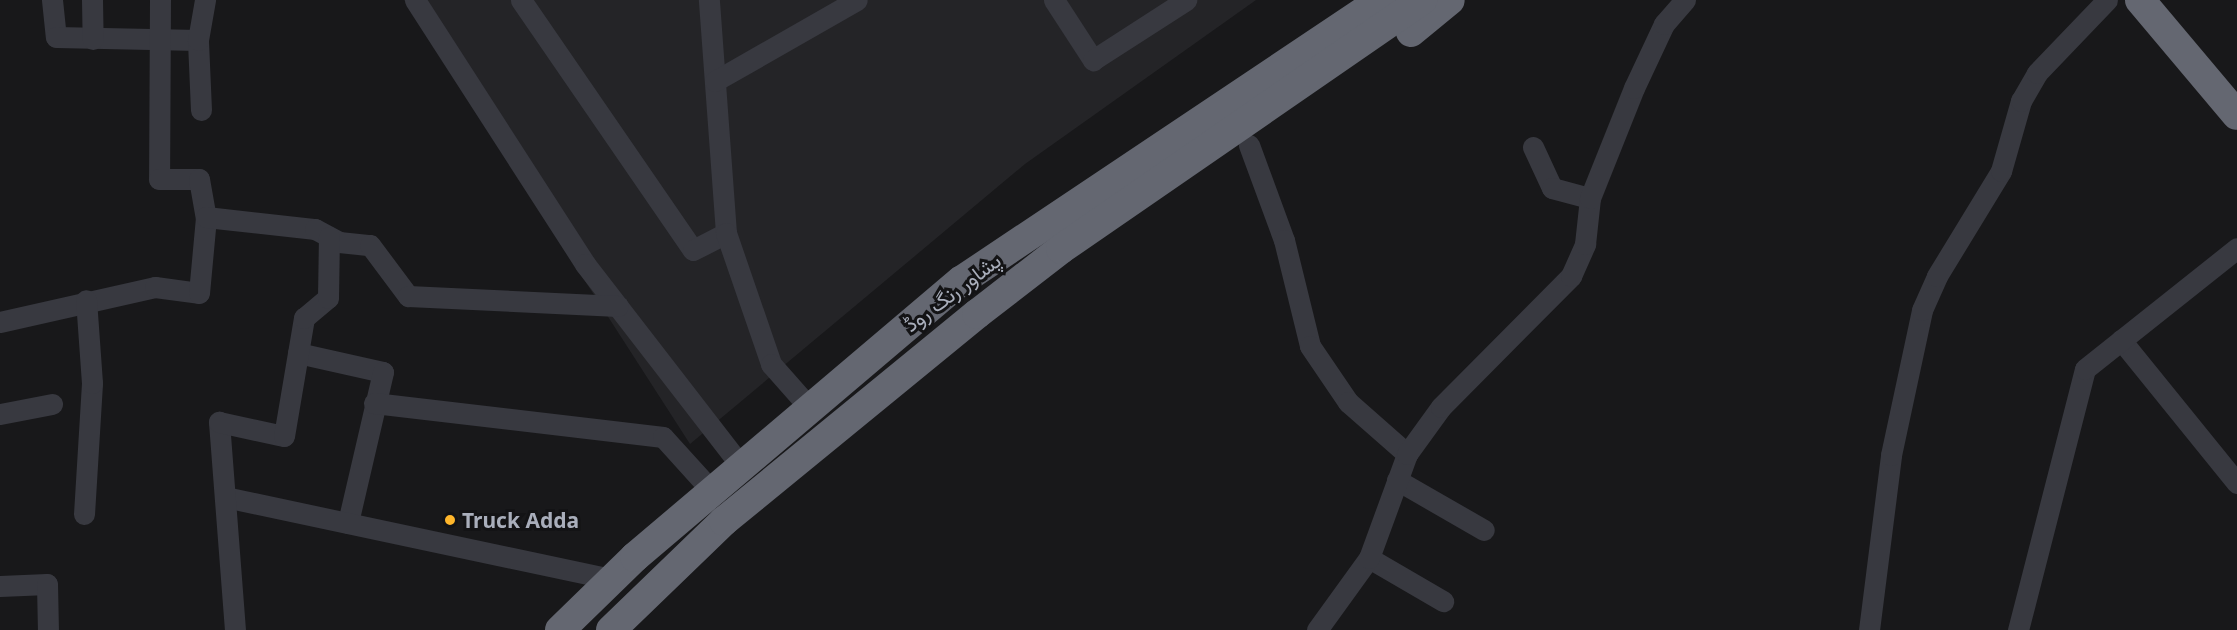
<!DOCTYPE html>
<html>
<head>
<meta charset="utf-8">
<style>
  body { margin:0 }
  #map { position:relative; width:2237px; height:630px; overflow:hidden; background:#18181a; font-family:"Noto Sans",Vazirmatn,sans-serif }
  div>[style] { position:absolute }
  .built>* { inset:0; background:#242427 }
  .minor>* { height:21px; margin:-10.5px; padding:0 10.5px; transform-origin:10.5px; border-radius:10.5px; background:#383940 }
  .highway>* { height:30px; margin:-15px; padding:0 15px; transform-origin:15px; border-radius:15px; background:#646771 }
  .dots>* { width:16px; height:16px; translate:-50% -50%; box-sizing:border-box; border:3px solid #131315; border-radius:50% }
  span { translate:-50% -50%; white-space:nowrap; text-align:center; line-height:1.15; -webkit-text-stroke:6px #131315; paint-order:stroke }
  .street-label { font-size:21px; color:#a9aebb }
  .poi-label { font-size:21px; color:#a9aebb; font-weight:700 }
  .left { translate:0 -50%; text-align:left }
</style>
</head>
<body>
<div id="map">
  <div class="built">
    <i style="clip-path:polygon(404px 0,1256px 0,1025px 164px,690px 444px)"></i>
  </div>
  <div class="minor">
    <i style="left:52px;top:0;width:37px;rotate:84deg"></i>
    <i style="left:56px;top:37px;width:142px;rotate:1.2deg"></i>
    <i style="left:92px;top:0;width:39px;rotate:89deg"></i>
    <i style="left:160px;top:0;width:179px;rotate:90.3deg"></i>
    <i style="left:159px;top:179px;width:40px"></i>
    <i style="left:199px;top:179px;width:39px;rotate:80deg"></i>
    <i style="left:415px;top:0;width:314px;rotate:57.2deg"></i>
    <i style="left:585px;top:264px;width:255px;rotate:52.3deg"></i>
    <i style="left:521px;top:0;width:303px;rotate:55.5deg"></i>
    <i style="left:693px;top:250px;width:37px;rotate:-27deg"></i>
    <i style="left:726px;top:233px;width:234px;rotate:-94.2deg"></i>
    <i style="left:1054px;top:0;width:72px;rotate:57deg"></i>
    <i style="left:1093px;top:60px;width:111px;rotate:-32.8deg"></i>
    <i style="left:715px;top:81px;width:163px;rotate:-29.7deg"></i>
    <i style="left:201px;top:110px;width:70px;rotate:-92.5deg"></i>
    <i style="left:198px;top:40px;width:41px;rotate:-80.1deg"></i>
    <i style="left:1249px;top:145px;width:101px;rotate:69.8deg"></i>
    <i style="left:1284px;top:240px;width:109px;rotate:76.2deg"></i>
    <i style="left:1310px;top:346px;width:68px;rotate:55.8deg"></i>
    <i style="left:1348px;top:402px;width:79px;rotate:41.4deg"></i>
    <i style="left:1533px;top:147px;width:45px;rotate:65.1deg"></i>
    <i style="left:1552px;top:188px;width:39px;rotate:15deg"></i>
    <i style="left:726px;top:233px;width:139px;rotate:71deg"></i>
    <i style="left:771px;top:364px;width:57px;rotate:48.5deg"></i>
    <i style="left:0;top:322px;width:159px;rotate:-12.7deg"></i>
    <i style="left:155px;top:287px;width:44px;rotate:7.8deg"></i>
    <i style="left:199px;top:293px;width:76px;rotate:-84.7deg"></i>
    <i style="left:206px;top:217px;width:110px;rotate:6.3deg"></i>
    <i style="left:315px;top:229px;width:27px;rotate:28deg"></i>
    <i style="left:339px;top:242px;width:31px;rotate:6deg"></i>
    <i style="left:370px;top:245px;width:64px;rotate:53.3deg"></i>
    <i style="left:408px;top:296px;width:210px;rotate:2.7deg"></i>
    <i style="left:2121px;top:340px;width:184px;rotate:51deg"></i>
    <i style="left:298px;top:353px;width:87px;rotate:12.6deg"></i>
    <i style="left:383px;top:372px;width:155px;rotate:103.1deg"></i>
    <i style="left:374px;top:403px;width:291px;rotate:6.7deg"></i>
    <i style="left:663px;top:437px;width:73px;rotate:47.8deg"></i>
    <i style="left:0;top:414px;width:53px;rotate:-10.9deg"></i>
    <i style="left:1397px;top:480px;width:100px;rotate:29.9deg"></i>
    <i style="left:225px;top:497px;width:396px;rotate:12deg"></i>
    <i style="left:84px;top:514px;width:131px;rotate:-86.5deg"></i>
    <i style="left:92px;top:383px;width:83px;rotate:-94.1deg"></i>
    <i style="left:1369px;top:558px;width:86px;rotate:30.2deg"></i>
    <i style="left:0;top:586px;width:47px;rotate:-2.4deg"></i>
    <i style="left:47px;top:584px;width:46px;rotate:88.8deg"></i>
    <i style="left:235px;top:630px;width:209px;rotate:-94.4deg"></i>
    <i style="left:219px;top:422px;width:66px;rotate:12.2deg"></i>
    <i style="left:284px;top:436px;width:120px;rotate:-80.4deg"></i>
    <i style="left:304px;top:318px;width:31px;rotate:-40deg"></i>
    <i style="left:328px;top:298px;width:61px;rotate:-89.1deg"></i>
    <i style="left:1317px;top:630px;width:89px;rotate:-54.2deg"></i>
    <i style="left:1369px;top:558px;width:111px;rotate:-69.9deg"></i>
    <i style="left:1407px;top:454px;width:58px;rotate:-54.1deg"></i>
    <i style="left:1441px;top:407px;width:185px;rotate:-45.2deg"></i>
    <i style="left:1571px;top:276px;width:35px;rotate:-66deg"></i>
    <i style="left:1585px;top:244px;width:46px;rotate:-83.8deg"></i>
    <i style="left:1590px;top:198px;width:118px;rotate:-68.2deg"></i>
    <i style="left:1634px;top:88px;width:71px;rotate:-64.9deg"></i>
    <i style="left:1664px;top:24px;width:32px;rotate:-49deg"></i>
    <i style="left:1869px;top:630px;width:176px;rotate:-82.8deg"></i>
    <i style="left:1891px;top:455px;width:148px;rotate:-77.9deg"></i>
    <i style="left:1922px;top:310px;width:37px;rotate:-66deg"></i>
    <i style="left:1937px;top:276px;width:123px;rotate:-58.6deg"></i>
    <i style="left:2001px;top:171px;width:73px;rotate:-74.1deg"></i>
    <i style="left:2021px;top:101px;width:32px;rotate:-60deg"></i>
    <i style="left:2037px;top:73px;width:101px;rotate:-46.2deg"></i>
    <i style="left:2018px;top:630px;width:269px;rotate:-75.6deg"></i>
    <i style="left:2085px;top:369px;width:194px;rotate:-38.5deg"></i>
  </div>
  <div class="highway">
    <i style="left:2140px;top:0;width:150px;rotate:49.9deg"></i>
    <i style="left:1411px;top:32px;width:50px;rotate:-39.4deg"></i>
    <i style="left:560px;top:630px;width:105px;rotate:-44.2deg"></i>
    <i style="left:635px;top:557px;width:427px;rotate:-40.3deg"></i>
    <i style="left:961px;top:281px;width:505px;rotate:-33.78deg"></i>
    <i style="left:611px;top:630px;width:157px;rotate:-44deg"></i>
    <i style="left:724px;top:521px;width:327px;rotate:-39.3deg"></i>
    <i style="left:977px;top:314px;width:106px;rotate:-37.7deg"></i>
    <i style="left:1061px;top:249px;width:439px;rotate:-34.6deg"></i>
  </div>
  <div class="dots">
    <i style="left:450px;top:520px;background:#ffb62b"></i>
  </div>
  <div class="street-label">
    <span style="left:952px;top:292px;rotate:-37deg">پشاور رنگ روڈ</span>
  </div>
  <div class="poi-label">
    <span class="left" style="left:462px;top:520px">Truck Adda</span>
  </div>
</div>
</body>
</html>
